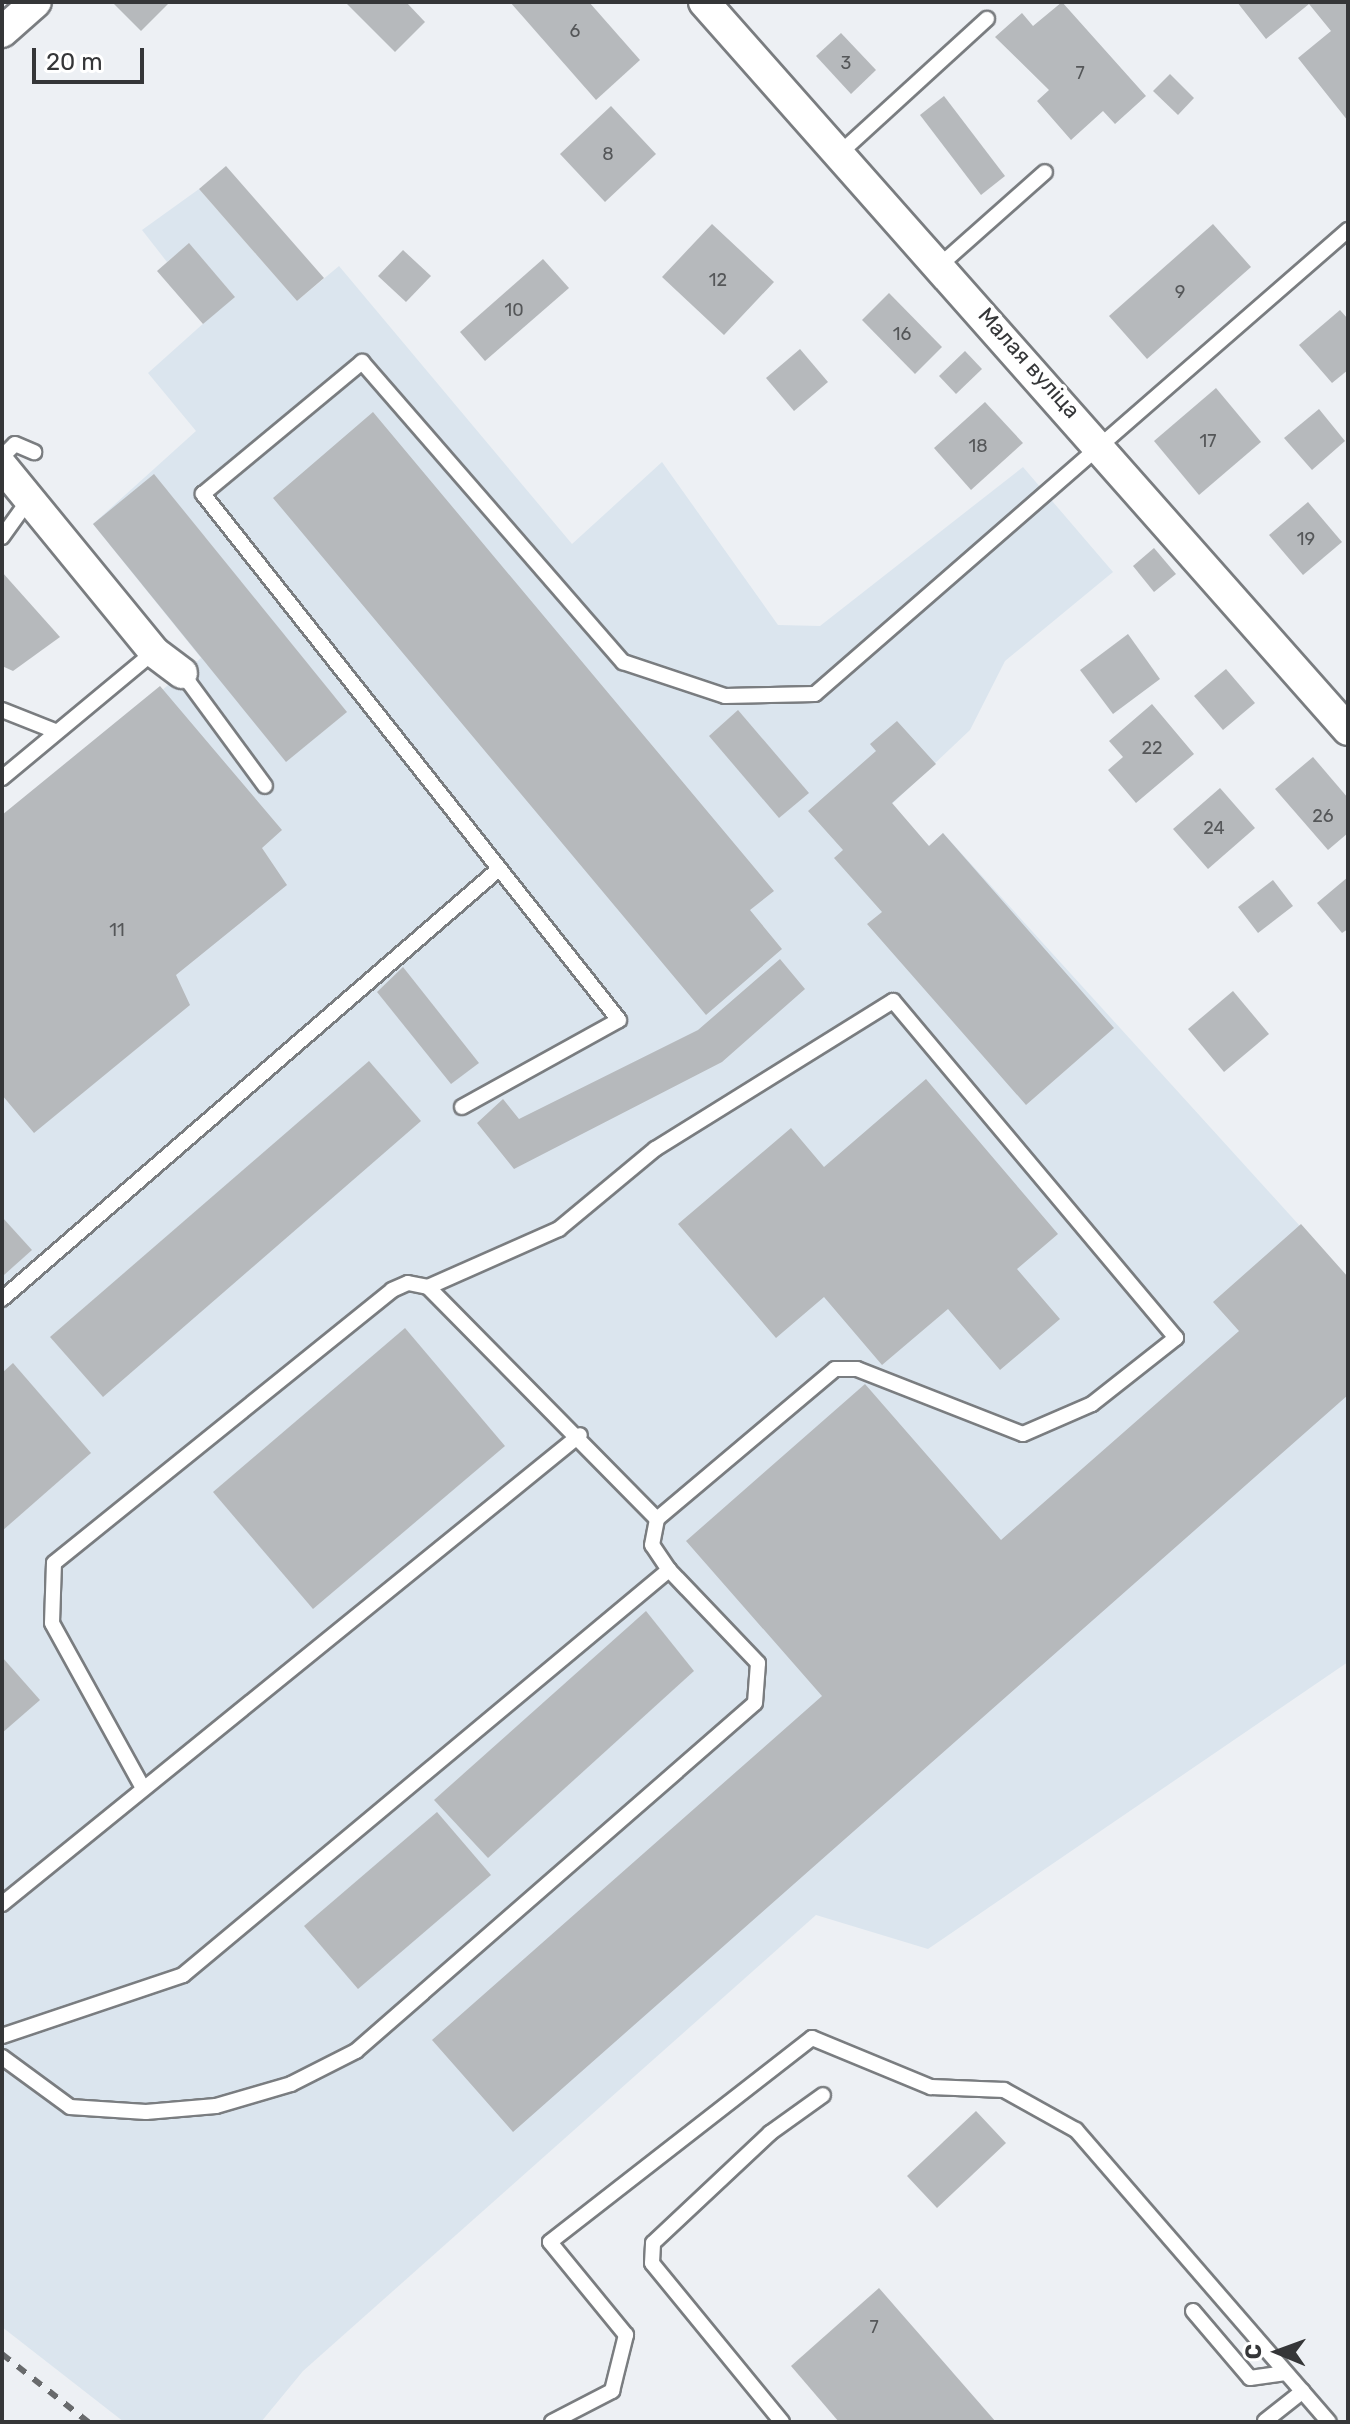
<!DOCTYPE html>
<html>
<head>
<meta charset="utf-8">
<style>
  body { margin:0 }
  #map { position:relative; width:1350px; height:2424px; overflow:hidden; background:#edf0f4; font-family:Rubik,sans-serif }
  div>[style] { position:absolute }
  .built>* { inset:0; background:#dbe5ee }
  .building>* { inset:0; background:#b6b9bc }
  .roads { filter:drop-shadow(2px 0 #7a7d80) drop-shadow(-2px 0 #7a7d80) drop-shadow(0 2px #7a7d80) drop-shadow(0 -2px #7a7d80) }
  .service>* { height:14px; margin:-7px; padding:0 7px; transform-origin:7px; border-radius:7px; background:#fff }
  .minor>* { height:30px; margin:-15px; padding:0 15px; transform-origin:15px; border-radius:15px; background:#fff }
  .rail>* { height:6px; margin-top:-3px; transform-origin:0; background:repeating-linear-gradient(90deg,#686a6c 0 10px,transparent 0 20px) }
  span { translate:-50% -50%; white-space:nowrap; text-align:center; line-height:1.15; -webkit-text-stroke:7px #fff; paint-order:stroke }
  .number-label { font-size:18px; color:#555759 }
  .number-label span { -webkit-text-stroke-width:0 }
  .street-label { font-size:22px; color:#353638 }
  .frame { position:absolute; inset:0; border:4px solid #353638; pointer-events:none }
  .north { position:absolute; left:1238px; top:2312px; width:80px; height:80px; -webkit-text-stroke:6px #fff; paint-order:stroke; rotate:271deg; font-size:22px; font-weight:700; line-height:32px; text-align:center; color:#353638 }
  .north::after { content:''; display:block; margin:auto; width:28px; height:36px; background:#353638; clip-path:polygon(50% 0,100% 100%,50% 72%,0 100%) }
  .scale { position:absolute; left:32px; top:48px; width:112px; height:36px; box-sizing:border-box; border:4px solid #353638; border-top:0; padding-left:10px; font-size:24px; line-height:28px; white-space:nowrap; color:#353638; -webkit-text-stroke:6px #fff; paint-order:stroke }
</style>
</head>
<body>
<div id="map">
  <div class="built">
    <i style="clip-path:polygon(199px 189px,297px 301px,339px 266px,572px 544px,662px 462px,778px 625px,820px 626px,1023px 467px,1113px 572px,1005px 661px,970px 730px,892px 804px,929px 846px,943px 833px,1348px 1279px,1348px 1662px,928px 1949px,816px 1915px,303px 2371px,261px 2422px,124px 2422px,2px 2327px,2px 822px,201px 658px,93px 524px,196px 431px,148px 373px,234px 296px,189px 244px,167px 262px,142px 230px)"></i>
  </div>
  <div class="building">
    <i style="clip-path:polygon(112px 2px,170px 2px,141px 31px)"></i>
    <i style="clip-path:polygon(345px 2px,406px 2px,425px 22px,395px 52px)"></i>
    <i style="clip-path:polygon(510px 2px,589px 2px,640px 60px,596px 100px)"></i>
    <i style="clip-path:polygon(1062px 2px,1146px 96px,1115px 124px,1103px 111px,1071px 140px,1037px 101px,1049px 90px,995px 37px,1022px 13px,1033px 26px)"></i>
    <i style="clip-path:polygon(1237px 2px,1348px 2px,1348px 121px,1298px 58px,1331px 31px,1309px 4px,1266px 39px)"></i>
    <i style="clip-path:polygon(841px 33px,876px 70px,851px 94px,816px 56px)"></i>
    <i style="clip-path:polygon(1170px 74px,1194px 98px,1178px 115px,1153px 91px)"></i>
    <i style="clip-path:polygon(944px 96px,1005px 176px,981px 195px,920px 115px)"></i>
    <i style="clip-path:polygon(611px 106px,656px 154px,605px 202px,560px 154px)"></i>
    <i style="clip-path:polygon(226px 166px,324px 278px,297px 301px,199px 189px)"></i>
    <i style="clip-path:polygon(712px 224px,774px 282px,724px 335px,662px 277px)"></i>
    <i style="clip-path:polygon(1213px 224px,1251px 267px,1147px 359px,1109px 316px)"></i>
    <i style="clip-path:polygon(189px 243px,235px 297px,203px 324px,157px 271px)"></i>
    <i style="clip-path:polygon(403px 250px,431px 276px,406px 302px,378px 276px)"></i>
    <i style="clip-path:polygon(543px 259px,569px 288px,485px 361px,460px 332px)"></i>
    <i style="clip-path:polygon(889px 293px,942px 347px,915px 374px,862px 320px)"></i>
    <i style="clip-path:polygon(1340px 310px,1348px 319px,1348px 370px,1332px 383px,1299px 345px)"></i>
    <i style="clip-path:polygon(800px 349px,828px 382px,794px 411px,766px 378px)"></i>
    <i style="clip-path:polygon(965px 351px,982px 369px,956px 394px,939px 376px)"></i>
    <i style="clip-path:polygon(1216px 388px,1261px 442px,1199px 495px,1154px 441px)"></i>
    <i style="clip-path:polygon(985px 402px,1023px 443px,971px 490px,934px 448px)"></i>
    <i style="clip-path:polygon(1319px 409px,1345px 441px,1312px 470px,1284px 438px)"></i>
    <i style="clip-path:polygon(373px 412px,774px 891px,750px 910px,782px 949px,706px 1015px,273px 498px)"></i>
    <i style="clip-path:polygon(154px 474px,347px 712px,286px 762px,93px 524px)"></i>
    <i style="clip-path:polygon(1308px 502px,1342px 542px,1303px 575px,1269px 535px)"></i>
    <i style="clip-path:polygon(1154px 548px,1176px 574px,1154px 592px,1133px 566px)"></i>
    <i style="clip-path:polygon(2px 572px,60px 637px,13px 671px,2px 666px)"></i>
    <i style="clip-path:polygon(1128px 634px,1160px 679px,1113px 714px,1080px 670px)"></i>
    <i style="clip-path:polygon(1226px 669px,1255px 703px,1223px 730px,1194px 696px)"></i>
    <i style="clip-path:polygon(160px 686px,282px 830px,262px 848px,287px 885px,176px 975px,190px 1005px,34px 1133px,2px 1095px,2px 815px)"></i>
    <i style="clip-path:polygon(1152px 704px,1194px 754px,1136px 803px,1108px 770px,1123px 757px,1109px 741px)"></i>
    <i style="clip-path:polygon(738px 710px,809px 793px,779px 818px,709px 736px)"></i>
    <i style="clip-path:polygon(897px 721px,936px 764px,892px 803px,929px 846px,943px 833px,1114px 1028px,1026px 1105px,867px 924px,882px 912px,834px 858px,843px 850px,808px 811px,876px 751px,870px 744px)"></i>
    <i style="clip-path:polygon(1313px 757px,1348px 798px,1348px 833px,1328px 850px,1275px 789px)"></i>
    <i style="clip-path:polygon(1220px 788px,1255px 828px,1208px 869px,1173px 829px)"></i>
    <i style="clip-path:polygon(1348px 877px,1348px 929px,1342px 933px,1317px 903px)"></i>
    <i style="clip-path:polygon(1273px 880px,1293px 906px,1258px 933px,1238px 907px)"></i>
    <i style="clip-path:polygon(780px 959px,805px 989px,722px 1062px,514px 1169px,477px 1123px,503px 1099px,519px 1119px,698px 1030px)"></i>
    <i style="clip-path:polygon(403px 967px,479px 1063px,451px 1084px,377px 992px)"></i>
    <i style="clip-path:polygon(1233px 991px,1269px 1034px,1224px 1072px,1188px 1029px)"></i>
    <i style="clip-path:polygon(369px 1061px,421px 1121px,103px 1397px,50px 1337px)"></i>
    <i style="clip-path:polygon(926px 1079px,1058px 1234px,1017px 1269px,1060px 1319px,1000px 1370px,948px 1309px,882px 1365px,824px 1297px,776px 1338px,678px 1224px,791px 1128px,824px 1167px)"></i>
    <i style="clip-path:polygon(2px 1217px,32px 1250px,4px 1275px,2px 1273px)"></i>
    <i style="clip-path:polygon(1301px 1224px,1348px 1277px,1348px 1395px,513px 2132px,432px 2040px,822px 1696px,686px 1541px,865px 1384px,1001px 1540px,1239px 1331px,1213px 1302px)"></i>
    <i style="clip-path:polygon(405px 1328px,505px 1446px,313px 1609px,213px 1492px)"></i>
    <i style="clip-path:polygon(13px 1363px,91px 1453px,2px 1531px,2px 1373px)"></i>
    <i style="clip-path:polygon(646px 1611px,694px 1671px,488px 1858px,434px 1800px)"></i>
    <i style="clip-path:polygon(2px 1657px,40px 1700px,2px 1733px)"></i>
    <i style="clip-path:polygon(437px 1812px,491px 1875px,358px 1989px,304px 1926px)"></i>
    <i style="clip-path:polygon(976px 2111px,1006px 2143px,937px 2208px,907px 2176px)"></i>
    <i style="clip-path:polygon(879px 2288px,996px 2422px,839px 2422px,791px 2366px)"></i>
  </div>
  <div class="roads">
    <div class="service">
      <i style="left:840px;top:153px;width:199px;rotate:-42.4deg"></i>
      <i style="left:940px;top:265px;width:140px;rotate:-41.5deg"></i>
      <i style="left:2px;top:457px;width:18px;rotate:-45deg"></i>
      <i style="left:15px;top:444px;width:21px;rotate:23deg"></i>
      <i style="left:2px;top:537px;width:48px;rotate:-54.3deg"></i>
      <i style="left:182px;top:673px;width:140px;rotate:53.7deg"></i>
      <i style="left:2px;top:710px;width:57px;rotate:21.6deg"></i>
      <i style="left:2px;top:778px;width:197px;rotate:-39.7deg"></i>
      <i style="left:462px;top:1107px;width:179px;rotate:-29deg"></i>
      <i style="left:619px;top:1020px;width:671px;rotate:-128.34deg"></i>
      <i style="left:203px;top:494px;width:207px;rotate:-39.7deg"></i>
      <i style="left:362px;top:362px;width:398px;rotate:49deg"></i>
      <i style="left:623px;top:662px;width:108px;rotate:18.4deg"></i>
      <i style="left:725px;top:696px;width:90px;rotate:-1.3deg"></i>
      <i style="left:815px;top:694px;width:707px;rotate:-41.04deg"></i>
      <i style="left:2px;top:1299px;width:657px;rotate:-40.87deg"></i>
      <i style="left:143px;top:1788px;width:188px;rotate:-118.9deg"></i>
      <i style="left:52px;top:1623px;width:60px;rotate:-88.1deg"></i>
      <i style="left:54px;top:1563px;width:434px;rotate:-38.9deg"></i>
      <i style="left:392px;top:1290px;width:17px;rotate:-24deg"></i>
      <i style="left:408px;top:1283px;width:20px;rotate:11deg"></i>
      <i style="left:428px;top:1287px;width:326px;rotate:45.4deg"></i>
      <i style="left:2px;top:1904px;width:744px;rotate:-39.06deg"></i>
      <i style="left:2px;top:2036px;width:191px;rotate:-18.6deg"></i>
      <i style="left:183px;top:1975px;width:633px;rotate:-39.81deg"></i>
      <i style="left:2px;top:2057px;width:84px;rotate:36.3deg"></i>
      <i style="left:70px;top:2107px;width:76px;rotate:3.8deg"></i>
      <i style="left:146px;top:2112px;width:70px;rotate:-4.9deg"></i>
      <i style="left:216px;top:2106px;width:78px;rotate:-16.3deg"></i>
      <i style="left:291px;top:2084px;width:73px;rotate:-26.9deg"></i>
      <i style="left:356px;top:2051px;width:529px;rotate:-41.09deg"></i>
      <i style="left:755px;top:1703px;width:40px;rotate:-85.7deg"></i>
      <i style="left:758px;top:1663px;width:129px;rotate:-133.7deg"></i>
      <i style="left:669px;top:1570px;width:30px;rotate:-124deg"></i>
      <i style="left:652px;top:1545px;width:26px;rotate:-79deg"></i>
      <i style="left:657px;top:1519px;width:233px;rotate:-40.1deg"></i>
      <i style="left:835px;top:1369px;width:22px"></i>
      <i style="left:857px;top:1369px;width:178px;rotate:21.4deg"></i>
      <i style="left:1023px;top:1434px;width:75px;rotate:-23.5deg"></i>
      <i style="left:1092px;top:1404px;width:107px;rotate:-38.2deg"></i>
      <i style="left:1176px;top:1338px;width:440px;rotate:-130deg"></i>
      <i style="left:893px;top:1001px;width:280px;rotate:148.1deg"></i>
      <i style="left:655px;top:1149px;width:125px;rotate:140.2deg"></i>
      <i style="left:559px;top:1229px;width:143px;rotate:156.1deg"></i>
      <i style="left:1193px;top:2311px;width:88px;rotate:49.6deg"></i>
      <i style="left:1250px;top:2378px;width:36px;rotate:-8deg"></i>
      <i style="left:1265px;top:2421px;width:48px;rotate:-38.3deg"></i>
      <i style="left:552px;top:2422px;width:68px;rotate:-27.3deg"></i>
      <i style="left:612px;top:2391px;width:58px;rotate:-76deg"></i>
      <i style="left:626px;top:2335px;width:120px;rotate:-129.3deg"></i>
      <i style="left:550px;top:2242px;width:332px;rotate:-37.9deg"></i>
      <i style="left:812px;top:2038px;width:129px;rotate:22.4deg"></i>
      <i style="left:931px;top:2087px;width:73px;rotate:2.4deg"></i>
      <i style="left:1004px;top:2090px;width:82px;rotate:29.1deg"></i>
      <i style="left:1076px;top:2130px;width:386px;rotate:49.1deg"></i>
      <i style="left:782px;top:2422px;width:205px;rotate:-129.3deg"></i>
      <i style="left:652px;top:2263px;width:20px;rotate:-87deg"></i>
      <i style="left:653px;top:2243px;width:161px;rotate:-43.2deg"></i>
      <i style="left:770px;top:2133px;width:65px;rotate:-35.6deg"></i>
    </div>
    <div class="minor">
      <i style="left:704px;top:2px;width:972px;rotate:48.5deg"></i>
      <i style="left:2px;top:32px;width:45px;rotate:-41.4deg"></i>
      <i style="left:2px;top:466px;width:240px;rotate:50.7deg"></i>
      <i style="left:154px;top:652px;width:35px;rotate:37deg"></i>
    </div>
  </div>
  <div class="rail">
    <i style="left:2px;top:2354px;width:110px;rotate:38.3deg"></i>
  </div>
  <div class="number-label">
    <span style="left:575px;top:31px">6</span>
    <span style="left:846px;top:63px">3</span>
    <span style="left:1080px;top:73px">7</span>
    <span style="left:608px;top:154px">8</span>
    <span style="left:718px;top:280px">12</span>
    <span style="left:1180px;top:292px">9</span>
    <span style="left:514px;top:310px">10</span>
    <span style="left:902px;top:334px">16</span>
    <span style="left:1208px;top:441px">17</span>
    <span style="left:978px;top:446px">18</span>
    <span style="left:1306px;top:539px">19</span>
    <span style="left:1152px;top:748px">22</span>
    <span style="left:1323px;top:816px">26</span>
    <span style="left:1214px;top:828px">24</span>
    <span style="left:117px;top:930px">11</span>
    <span style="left:874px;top:2327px">7</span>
  </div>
  <div class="street-label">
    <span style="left:1029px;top:363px;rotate:48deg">Малая вуліца</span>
  </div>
  <div class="frame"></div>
  <div class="north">С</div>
  <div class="scale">20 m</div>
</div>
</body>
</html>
